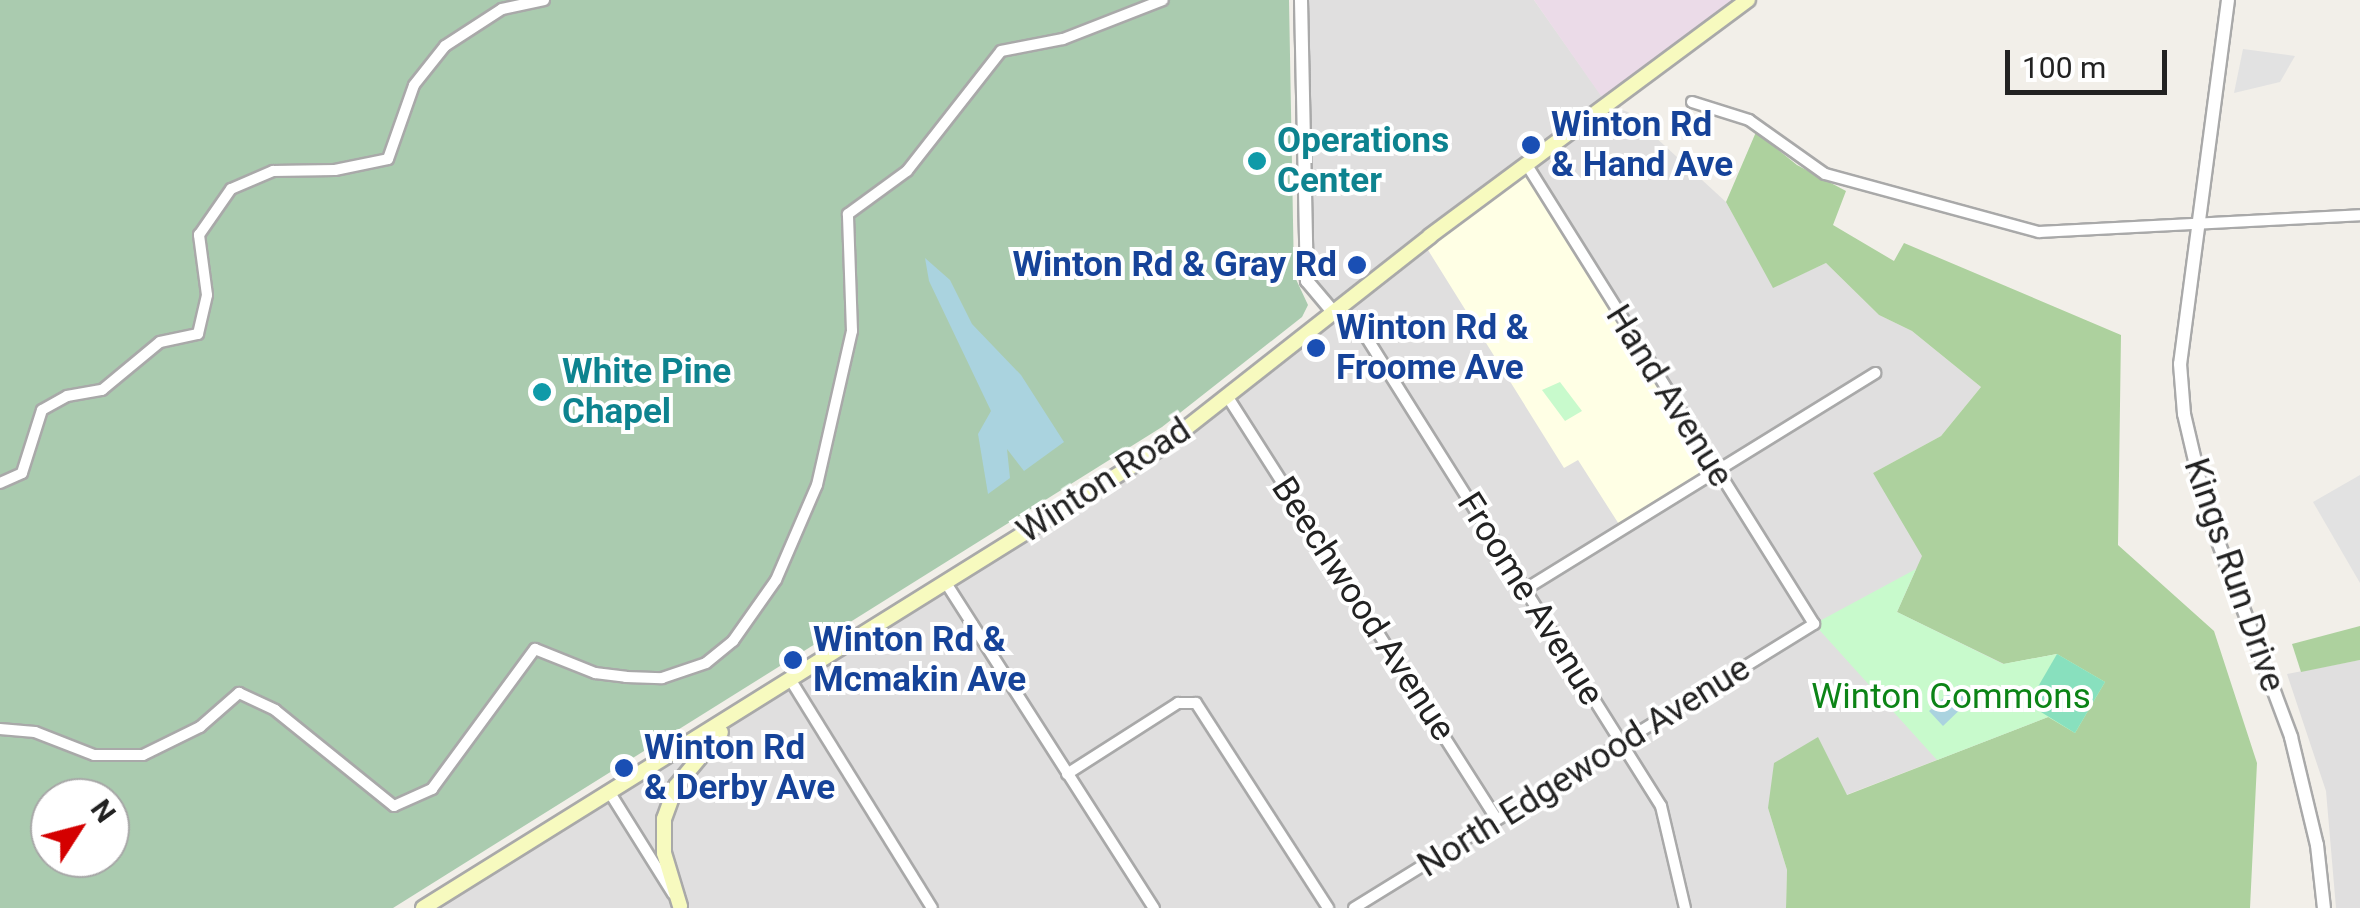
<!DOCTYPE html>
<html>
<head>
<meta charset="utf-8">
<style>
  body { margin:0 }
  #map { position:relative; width:2360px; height:908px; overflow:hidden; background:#f2efe9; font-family:Roboto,sans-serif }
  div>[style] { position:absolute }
  .residential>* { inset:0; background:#e0dfdf }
  .industrial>* { inset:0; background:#ebdbe8 }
  .education>* { inset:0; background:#ffffe5 }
  .forest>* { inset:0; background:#add19e }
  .cemetery>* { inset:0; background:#aacbaf }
  .park>* { inset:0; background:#c8facc }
  .pitch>* { inset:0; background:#88e0be }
  .parking>* { inset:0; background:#e2e2e2 }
  .water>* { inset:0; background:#aad3df }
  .roads { filter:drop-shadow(2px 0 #a9a9a9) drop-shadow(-2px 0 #a9a9a9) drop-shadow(0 2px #a9a9a9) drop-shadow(0 -2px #a9a9a9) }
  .minor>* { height:10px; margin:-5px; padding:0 5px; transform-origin:5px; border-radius:5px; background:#fff }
  .tertiary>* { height:12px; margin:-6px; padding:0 6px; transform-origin:6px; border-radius:6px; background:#fff }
  .secondary>* { height:14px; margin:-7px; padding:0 7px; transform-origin:7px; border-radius:7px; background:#f7fabf }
  .dots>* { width:28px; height:28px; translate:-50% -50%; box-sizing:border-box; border:5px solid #fff; border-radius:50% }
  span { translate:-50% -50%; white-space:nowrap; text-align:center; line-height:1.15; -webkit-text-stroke:8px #fff; paint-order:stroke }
  .transit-label { font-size:35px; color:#164399; font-weight:700 }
  .left { translate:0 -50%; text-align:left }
  .right { translate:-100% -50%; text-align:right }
  .culture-label { font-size:35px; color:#0d838f; font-weight:700 }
  .street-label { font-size:35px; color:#222 }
  .park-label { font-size:35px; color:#0c8416 }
  .north { position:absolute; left:30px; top:778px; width:100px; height:100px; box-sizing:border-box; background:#fff; border:2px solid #a7a7a7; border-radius:50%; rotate:54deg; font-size:28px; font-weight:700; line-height:40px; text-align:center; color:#222 }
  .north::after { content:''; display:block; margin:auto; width:35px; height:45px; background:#d40000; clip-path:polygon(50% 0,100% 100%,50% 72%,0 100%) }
  .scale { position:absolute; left:2005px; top:50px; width:162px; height:45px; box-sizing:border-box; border:5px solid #222; border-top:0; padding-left:12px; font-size:30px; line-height:35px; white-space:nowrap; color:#222; -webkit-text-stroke:8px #fff; paint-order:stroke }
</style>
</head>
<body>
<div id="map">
  <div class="residential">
    <i style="clip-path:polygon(1301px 0,1534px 0,1608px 105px,1628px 112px,1726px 202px,1773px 287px,1826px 263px,1879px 315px,1912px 331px,1981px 387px,1941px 436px,1873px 473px,2048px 717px,1846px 795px,1768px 808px,1787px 870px,1786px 908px,423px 908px,1161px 448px,1333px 313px,1311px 290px)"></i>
    <i style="clip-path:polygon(2360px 660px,2360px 908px,2336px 908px,2326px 791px,2287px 674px)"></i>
  </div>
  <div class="industrial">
    <i style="clip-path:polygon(1534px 0,1748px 0,1608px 106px)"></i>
  </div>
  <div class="education">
    <i style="clip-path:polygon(1527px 165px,1715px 471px,1622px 529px,1578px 460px,1564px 468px,1423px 242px)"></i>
  </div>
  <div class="forest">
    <i style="clip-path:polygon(1756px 132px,1797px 165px,1846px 191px,1833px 225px,1894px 261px,1904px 243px,2121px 335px,2118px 545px,2214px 631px,2257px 763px,2250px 908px,1786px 908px,1787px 870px,1768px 808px,1774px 763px,1818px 737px,1847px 795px,2048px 717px,2057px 654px,2004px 664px,1897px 612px,1922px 556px,1873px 473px,1941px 436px,1981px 387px,1912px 331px,1879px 315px,1826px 263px,1773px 288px,1726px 202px)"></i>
    <i style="clip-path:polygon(2360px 626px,2360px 660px,2301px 672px,2292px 644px)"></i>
  </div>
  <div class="cemetery">
    <i style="clip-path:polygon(evenodd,0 0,1289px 0,1294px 275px,1308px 305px,1302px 317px,1162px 427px,393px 908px,0 908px,0 0,50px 798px,110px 798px,110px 858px,50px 858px,50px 798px)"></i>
  </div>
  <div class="park">
    <i style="clip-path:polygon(1560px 382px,1582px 411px,1565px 421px,1542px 390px)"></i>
    <i style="clip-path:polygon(1916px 569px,1897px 612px,2003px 664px,2057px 654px,2105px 682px,2075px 733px,2048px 717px,1937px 760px,1814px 624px)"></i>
  </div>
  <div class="pitch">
    <i style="clip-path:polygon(2057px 654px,2105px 682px,2075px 733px,2028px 704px)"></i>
  </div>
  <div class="parking">
    <i style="clip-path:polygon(2243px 49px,2295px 56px,2280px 82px,2234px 93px)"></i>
    <i style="clip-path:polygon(2360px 475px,2360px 583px,2313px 502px)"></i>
  </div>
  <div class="water">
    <i style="clip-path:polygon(925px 258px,950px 280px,972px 324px,1021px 375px,1064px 442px,1024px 471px,1007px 449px,1010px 478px,988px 494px,978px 434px,991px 411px,929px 281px)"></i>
    <i style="clip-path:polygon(1958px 685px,1971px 699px,1943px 726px,1929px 711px)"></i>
  </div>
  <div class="roads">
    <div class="minor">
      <i style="left:1692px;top:102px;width:60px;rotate:17.5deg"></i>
      <i style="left:1749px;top:120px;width:93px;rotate:35.4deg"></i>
      <i style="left:1825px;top:174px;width:222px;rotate:15.2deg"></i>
      <i style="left:2039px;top:232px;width:321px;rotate:-3deg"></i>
      <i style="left:1334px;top:313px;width:38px;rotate:35deg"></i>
      <i style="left:1365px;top:335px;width:556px;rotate:57.85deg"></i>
      <i style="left:1661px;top:806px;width:105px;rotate:76.8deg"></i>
      <i style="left:1229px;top:399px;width:498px;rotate:57.5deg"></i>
      <i style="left:0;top:483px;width:24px;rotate:-24deg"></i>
      <i style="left:22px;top:473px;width:66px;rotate:-72.4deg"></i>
      <i style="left:42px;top:410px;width:29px;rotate:-29deg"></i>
      <i style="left:67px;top:396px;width:36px;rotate:-10deg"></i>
      <i style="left:102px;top:390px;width:75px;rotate:-39.6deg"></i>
      <i style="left:160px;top:342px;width:39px;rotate:-12deg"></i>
      <i style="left:198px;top:334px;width:40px;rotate:-77deg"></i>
      <i style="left:207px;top:295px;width:61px;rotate:-97.6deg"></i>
      <i style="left:199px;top:235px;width:56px;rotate:-55.2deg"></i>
      <i style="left:231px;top:189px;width:46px;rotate:-23.2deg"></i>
      <i style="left:273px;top:171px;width:62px;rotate:-0.9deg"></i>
      <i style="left:335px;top:170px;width:54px;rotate:-11.7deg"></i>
      <i style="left:388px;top:159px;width:78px;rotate:-70.6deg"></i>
      <i style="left:414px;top:85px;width:50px;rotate:-51.5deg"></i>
      <i style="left:445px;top:46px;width:68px;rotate:-33deg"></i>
      <i style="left:502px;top:9px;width:43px;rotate:-12.1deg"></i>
      <i style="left:946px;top:583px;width:386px;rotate:57.4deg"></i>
      <i style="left:1524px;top:590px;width:413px;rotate:-31.7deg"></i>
      <i style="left:790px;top:679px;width:269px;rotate:58.2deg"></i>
      <i style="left:0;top:729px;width:35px;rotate:5deg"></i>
      <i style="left:35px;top:732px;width:63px;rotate:21.3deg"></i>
      <i style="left:94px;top:755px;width:49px"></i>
      <i style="left:143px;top:755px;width:64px;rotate:-26.2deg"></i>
      <i style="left:200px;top:727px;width:52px;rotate:-41.1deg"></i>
      <i style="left:239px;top:693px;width:40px;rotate:25deg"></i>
      <i style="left:275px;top:710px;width:153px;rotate:38.9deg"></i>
      <i style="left:394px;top:806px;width:42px;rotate:-24.1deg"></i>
      <i style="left:432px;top:789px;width:174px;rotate:-53.7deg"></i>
      <i style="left:535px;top:649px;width:65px;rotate:21.8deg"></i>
      <i style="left:595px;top:673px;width:31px;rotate:7deg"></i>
      <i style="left:626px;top:677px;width:36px;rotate:2deg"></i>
      <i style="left:662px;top:678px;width:46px;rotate:-18.8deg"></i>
      <i style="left:706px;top:663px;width:35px;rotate:-39deg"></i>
      <i style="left:733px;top:641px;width:75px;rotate:-54.8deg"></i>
      <i style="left:776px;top:580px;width:103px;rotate:-66.7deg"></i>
      <i style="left:817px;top:485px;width:158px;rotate:-77.2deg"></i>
      <i style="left:852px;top:331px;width:117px;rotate:-92deg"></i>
      <i style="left:848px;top:214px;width:73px;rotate:-36.1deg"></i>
      <i style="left:907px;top:171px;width:152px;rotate:-51.9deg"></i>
      <i style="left:1001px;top:51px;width:63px;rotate:-11deg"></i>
      <i style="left:1063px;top:39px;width:107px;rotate:-21.3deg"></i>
      <i style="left:1067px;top:774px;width:132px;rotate:-32.6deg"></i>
      <i style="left:1178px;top:703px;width:18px"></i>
      <i style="left:1196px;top:703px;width:244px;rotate:57.2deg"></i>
      <i style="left:610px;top:793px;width:119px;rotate:58deg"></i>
      <i style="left:1354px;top:908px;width:541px;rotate:-31.69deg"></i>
      <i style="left:1814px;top:624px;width:541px;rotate:-122.02deg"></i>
    </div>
    <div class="tertiary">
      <i style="left:1301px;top:0;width:281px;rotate:88.8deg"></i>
      <i style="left:1307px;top:281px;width:42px;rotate:49.8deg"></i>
      <i style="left:2228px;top:0;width:367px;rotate:97.5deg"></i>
      <i style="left:2180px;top:364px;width:50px;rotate:85.4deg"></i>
      <i style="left:2184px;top:414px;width:101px;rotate:76.8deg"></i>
      <i style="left:2207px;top:512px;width:240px;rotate:69.5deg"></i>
      <i style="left:2291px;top:737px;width:111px;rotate:76.5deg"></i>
      <i style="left:2317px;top:845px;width:63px;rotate:83.7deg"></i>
    </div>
    <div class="secondary">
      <i style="left:680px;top:906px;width:55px;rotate:-106.8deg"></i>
      <i style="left:664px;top:853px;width:34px;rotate:-90deg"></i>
      <i style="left:664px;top:819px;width:35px;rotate:-70deg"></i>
      <i style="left:676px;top:786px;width:70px;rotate:-50.2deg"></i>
      <i style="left:423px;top:908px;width:870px;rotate:-31.94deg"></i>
      <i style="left:1161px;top:448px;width:342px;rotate:-38.2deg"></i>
      <i style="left:1430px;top:236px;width:396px;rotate:-36.6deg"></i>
    </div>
  </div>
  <div class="dots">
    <i style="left:1531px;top:145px;background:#1a4fb4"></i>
    <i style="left:1257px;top:161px;background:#0f9aa8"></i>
    <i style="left:1357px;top:265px;background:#1a4fb4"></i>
    <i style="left:1316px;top:348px;background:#1a4fb4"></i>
    <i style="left:542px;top:392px;background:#0f9aa8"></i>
    <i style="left:793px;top:660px;background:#1a4fb4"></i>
    <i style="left:624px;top:768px;background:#1a4fb4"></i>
  </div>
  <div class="transit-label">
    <span class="left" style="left:1551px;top:145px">Winton Rd<br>&amp; Hand Ave</span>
    <span class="right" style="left:1337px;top:265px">Winton Rd &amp; Gray Rd</span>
    <span class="left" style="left:1336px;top:348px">Winton Rd &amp;<br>Froome Ave</span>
    <span class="left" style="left:813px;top:660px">Winton Rd &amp;<br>Mcmakin Ave</span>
    <span class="left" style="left:644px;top:768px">Winton Rd<br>&amp; Derby Ave</span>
  </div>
  <div class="culture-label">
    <span class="left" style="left:1277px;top:161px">Operations<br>Center</span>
    <span class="left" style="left:562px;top:392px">White Pine<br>Chapel</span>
  </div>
  <div class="street-label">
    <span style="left:1669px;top:396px;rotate:58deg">Hand Avenue</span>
    <span style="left:1104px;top:481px;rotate:-33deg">Winton Road</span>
    <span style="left:2234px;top:575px;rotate:71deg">Kings Run Drive</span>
    <span style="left:1530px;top:599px;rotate:58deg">Froome Avenue</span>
    <span style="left:1363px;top:609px;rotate:57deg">Beechwood Avenue</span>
    <span style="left:1584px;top:767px;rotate:-32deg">North Edgewood Avenue</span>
  </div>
  <div class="park-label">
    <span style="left:1951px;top:697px">Winton Commons</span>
  </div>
  <div class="north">N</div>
  <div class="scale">100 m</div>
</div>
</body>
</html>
